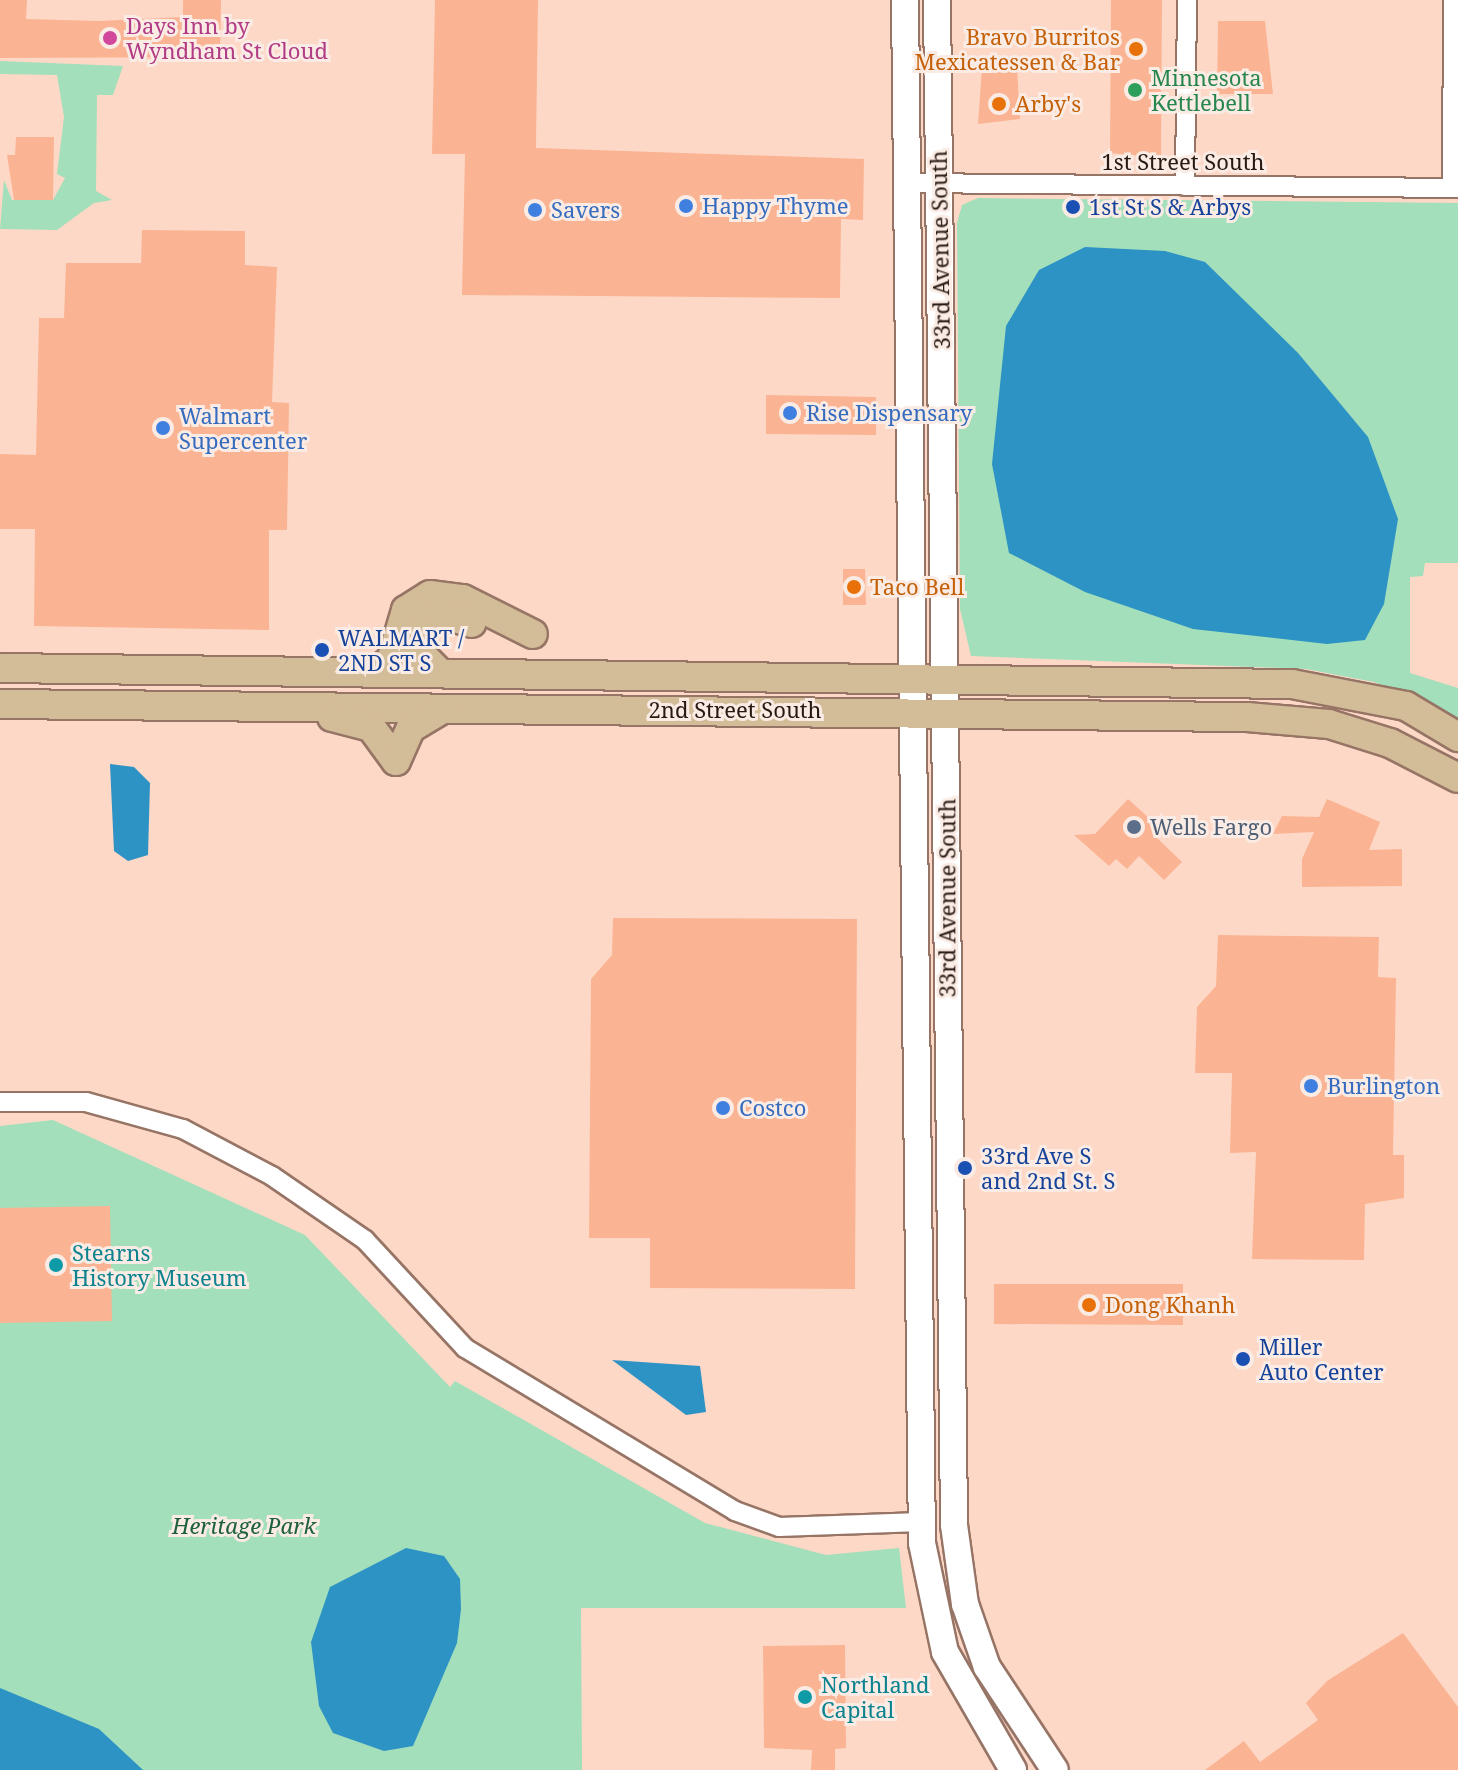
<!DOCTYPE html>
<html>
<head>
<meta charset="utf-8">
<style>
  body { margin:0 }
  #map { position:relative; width:1458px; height:1770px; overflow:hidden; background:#fed8c7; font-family:"Noto Serif",serif }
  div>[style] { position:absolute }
  .green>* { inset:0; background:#a2dfba }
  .water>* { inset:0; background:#2d92c4 }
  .building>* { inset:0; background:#fab493 }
  .roads { filter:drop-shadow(2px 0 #977566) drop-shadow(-2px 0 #977566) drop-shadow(0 2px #977566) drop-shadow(0 -2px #977566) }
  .street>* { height:18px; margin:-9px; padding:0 9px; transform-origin:9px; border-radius:9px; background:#fff }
  .secondary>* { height:26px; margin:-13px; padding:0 13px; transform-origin:13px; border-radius:13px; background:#fff }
  .primary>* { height:28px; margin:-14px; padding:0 14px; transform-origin:14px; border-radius:14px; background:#d3bc98 }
  .dots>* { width:22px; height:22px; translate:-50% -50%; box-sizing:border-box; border:4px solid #faebe4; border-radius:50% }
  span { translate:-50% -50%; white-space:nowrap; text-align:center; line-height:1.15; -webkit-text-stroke:6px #faebe4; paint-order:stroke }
  .hotel-label { font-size:22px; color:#b23c85 }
  .left { translate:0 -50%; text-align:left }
  .food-label { font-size:22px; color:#c56008 }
  .right { translate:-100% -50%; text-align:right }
  .leisure-label { font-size:22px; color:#27864d }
  .street-label { font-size:22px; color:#271a13 }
  .shop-label { font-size:22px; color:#366cbe }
  .transit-label { font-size:22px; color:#164399 }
  .service-label { font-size:22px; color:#4e5e75 }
  .culture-label { font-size:22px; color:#0d838f }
  .park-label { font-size:22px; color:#1c603f; font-style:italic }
</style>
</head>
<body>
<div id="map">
  <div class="green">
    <i style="clip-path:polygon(0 61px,123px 66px,113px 95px,97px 95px,96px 191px,112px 200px,94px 203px,57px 230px,0 229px,4px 180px,12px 200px,53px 200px,65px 178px,57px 174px,64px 117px,57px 75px,0 74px)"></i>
    <i style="clip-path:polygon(978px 198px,1458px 203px,1458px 563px,1425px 563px,1423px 576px,1410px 577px,1410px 673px,1458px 688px,1458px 721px,1374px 682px,1306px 669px,971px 656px,960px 609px,957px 223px,962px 205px)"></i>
    <i style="clip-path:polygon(53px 1120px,305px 1235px,450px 1387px,455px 1381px,705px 1523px,826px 1555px,899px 1548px,906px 1608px,581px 1608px,582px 1770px,0 1770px,0 1126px)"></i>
  </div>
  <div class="water">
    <i style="clip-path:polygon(1085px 247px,1165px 251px,1205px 262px,1298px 353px,1368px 437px,1398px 519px,1384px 604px,1365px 640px,1327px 644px,1193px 629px,1085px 592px,1009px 553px,992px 464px,1006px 326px,1039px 270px)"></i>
    <i style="clip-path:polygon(110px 764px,134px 767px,150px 783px,148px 855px,128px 861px,114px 851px)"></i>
    <i style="clip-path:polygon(612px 1360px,700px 1366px,706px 1412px,686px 1415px)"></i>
    <i style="clip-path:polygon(406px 1548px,444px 1556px,460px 1579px,461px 1609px,457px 1643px,413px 1746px,384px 1751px,333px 1733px,319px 1706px,311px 1642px,330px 1587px)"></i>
    <i style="clip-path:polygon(0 1688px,99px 1729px,143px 1770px,0 1770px)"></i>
  </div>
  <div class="building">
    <i style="clip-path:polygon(0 0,27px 0,26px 19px,99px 21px,183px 17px,183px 0,221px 0,220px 57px,0 58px)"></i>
    <i style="clip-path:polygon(435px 0,538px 0,536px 148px,864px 159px,863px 220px,841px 219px,840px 298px,462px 295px,465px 154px,432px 154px)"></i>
    <i style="clip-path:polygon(1111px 0,1162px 0,1161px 158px,1110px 153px)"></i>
    <i style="clip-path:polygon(1218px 21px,1265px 21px,1273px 94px,1217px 94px)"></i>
    <i style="clip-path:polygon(982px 68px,1017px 68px,1020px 119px,978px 124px)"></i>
    <i style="clip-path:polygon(16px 137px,54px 137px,53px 200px,14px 200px,7px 155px,15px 155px)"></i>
    <i style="clip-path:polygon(142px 230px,245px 231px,245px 265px,277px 267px,272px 402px,289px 403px,287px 530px,269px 530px,269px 630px,34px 626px,35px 529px,0 529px,0 454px,36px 455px,39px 318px,64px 318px,66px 263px,141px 263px)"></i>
    <i style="clip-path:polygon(766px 395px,876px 397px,876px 435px,766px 434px)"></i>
    <i style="clip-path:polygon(843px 569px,865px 569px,866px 605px,843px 605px)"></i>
    <i style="clip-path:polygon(1128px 799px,1150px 819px,1172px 819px,1156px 837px,1182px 862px,1164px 880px,1139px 856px,1127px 869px,1116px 859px,1109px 866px,1074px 835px,1095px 834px)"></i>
    <i style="clip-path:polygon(1327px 799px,1380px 822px,1369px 850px,1402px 849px,1402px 886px,1302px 887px,1302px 859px,1314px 832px,1273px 834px,1282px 816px,1319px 817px)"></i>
    <i style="clip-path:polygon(613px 918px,857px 919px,855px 1289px,650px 1288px,650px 1238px,589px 1238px,591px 979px,612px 955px)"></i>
    <i style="clip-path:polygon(1218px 935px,1379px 937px,1378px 977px,1396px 978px,1393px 1155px,1404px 1155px,1404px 1198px,1365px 1204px,1364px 1260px,1252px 1259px,1256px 1152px,1230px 1153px,1232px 1073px,1195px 1073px,1197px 1007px,1216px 986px)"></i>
    <i style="clip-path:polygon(110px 1206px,112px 1321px,0 1323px,0 1208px)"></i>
    <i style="clip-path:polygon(994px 1284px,1183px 1284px,1183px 1325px,994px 1324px)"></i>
    <i style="clip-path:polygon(1403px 1633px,1458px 1707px,1458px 1770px,1205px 1770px,1244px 1741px,1260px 1762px,1318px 1720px,1306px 1703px,1327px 1681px)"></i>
    <i style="clip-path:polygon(845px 1645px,846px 1748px,835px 1749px,835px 1770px,811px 1770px,812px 1750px,764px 1748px,763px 1646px)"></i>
  </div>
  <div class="roads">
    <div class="street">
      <i style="left:907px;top:183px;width:551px;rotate:0.52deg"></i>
      <i style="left:1185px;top:186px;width:186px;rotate:-89.4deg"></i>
      <i style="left:1452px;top:188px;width:188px;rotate:-89.7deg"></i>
      <i style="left:0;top:1102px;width:86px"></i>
      <i style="left:86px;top:1102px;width:101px;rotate:15.6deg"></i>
      <i style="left:183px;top:1129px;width:101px;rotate:27.8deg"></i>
      <i style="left:272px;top:1176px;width:113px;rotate:34.5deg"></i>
      <i style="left:365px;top:1240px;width:147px;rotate:47.2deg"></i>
      <i style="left:465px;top:1348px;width:315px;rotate:31.1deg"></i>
      <i style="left:735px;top:1511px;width:47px;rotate:20deg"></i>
      <i style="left:779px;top:1527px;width:142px;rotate:-2deg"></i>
    </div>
    <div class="secondary">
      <i style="left:905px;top:0;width:1543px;rotate:89.37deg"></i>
      <i style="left:922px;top:1543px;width:111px;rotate:78.1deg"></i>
      <i style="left:945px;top:1652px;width:136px;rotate:60deg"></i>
      <i style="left:937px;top:0;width:1525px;rotate:89.36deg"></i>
      <i style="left:954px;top:1525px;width:80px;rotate:82.1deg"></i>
      <i style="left:965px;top:1604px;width:67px;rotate:70.8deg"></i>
      <i style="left:987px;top:1667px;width:123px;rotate:56.6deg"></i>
    </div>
    <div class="primary">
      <i style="left:0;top:668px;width:1292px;rotate:0.71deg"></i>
      <i style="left:1292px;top:684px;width:116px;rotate:10.9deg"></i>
      <i style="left:1406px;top:706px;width:61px;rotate:30.8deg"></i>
      <i style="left:374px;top:672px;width:20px;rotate:-33deg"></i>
      <i style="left:391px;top:661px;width:53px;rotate:-73.6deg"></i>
      <i style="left:406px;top:610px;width:28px;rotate:-32deg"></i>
      <i style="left:430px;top:595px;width:33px;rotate:7deg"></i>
      <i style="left:463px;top:599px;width:78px;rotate:26.6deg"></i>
      <i style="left:439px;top:672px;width:28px;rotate:-135deg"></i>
      <i style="left:419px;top:652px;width:26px;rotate:-83deg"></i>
      <i style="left:422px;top:626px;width:21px;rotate:-37deg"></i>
      <i style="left:439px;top:613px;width:34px;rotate:17deg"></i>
      <i style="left:0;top:704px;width:1247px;rotate:0.6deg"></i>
      <i style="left:1247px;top:717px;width:82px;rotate:4.9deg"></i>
      <i style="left:1329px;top:724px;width:64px;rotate:17.3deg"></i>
      <i style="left:1390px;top:743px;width:76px;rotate:27.2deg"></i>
      <i style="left:332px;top:717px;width:40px;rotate:14.4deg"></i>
      <i style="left:371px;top:727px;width:42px;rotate:53.7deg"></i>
      <i style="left:396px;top:761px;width:36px;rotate:-66deg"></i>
      <i style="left:411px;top:728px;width:37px;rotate:-31deg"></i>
    </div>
  </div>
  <div class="dots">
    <i style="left:110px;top:38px;background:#d1479c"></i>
    <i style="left:1136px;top:49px;background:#e8710a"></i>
    <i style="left:1135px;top:90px;background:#2e9e5b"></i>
    <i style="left:999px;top:104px;background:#e8710a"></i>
    <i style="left:686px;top:206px;background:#3f7fe0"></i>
    <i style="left:1073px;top:207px;background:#1a4fb4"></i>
    <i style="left:535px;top:210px;background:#3f7fe0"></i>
    <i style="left:790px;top:413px;background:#3f7fe0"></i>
    <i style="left:163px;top:428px;background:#3f7fe0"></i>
    <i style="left:854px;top:587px;background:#e8710a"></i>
    <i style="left:322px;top:650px;background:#1a4fb4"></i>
    <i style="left:1134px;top:827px;background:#5c6f8a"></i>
    <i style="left:1311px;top:1086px;background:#3f7fe0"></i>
    <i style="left:723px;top:1108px;background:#3f7fe0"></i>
    <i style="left:965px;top:1168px;background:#1a4fb4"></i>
    <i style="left:56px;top:1265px;background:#0f9aa8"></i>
    <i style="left:1089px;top:1305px;background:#e8710a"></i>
    <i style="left:1243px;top:1359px;background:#1a4fb4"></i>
    <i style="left:805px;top:1697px;background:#0f9aa8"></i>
  </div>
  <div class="hotel-label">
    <span class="left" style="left:126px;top:38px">Days Inn by<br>Wyndham St Cloud</span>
  </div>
  <div class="food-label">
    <span class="right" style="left:1120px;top:49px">Bravo Burritos<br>Mexicatessen &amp; Bar</span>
    <span class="left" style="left:1015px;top:104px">Arby's</span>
    <span class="left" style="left:870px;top:587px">Taco Bell</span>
    <span class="left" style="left:1105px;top:1305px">Dong Khanh</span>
  </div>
  <div class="leisure-label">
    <span class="left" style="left:1151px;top:90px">Minnesota<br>Kettlebell</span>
  </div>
  <div class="street-label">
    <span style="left:1183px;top:162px">1st Street South</span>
    <span style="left:940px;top:250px;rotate:-91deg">33rd Avenue South</span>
    <span style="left:735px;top:710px">2nd Street South</span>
    <span style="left:947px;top:898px;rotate:-90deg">33rd Avenue South</span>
  </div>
  <div class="shop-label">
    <span class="left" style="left:702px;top:206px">Happy Thyme</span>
    <span class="left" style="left:551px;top:210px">Savers</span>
    <span class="left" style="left:806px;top:413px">Rise Dispensary</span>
    <span class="left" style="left:179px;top:428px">Walmart<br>Supercenter</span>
    <span class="left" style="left:1327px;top:1086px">Burlington</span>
    <span class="left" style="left:739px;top:1108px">Costco</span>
  </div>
  <div class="transit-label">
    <span class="left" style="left:1089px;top:207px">1st St S &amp; Arbys</span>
    <span class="left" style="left:338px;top:650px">WALMART /<br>2ND ST S</span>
    <span class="left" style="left:981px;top:1168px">33rd Ave S<br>and 2nd St. S</span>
    <span class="left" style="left:1259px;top:1359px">Miller<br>Auto Center</span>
  </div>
  <div class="service-label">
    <span class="left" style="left:1150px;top:827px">Wells Fargo</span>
  </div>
  <div class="culture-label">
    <span class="left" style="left:72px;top:1265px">Stearns<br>History Museum</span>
    <span class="left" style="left:821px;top:1697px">Northland<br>Capital</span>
  </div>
  <div class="park-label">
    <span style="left:244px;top:1526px">Heritage Park</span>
  </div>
</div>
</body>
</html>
